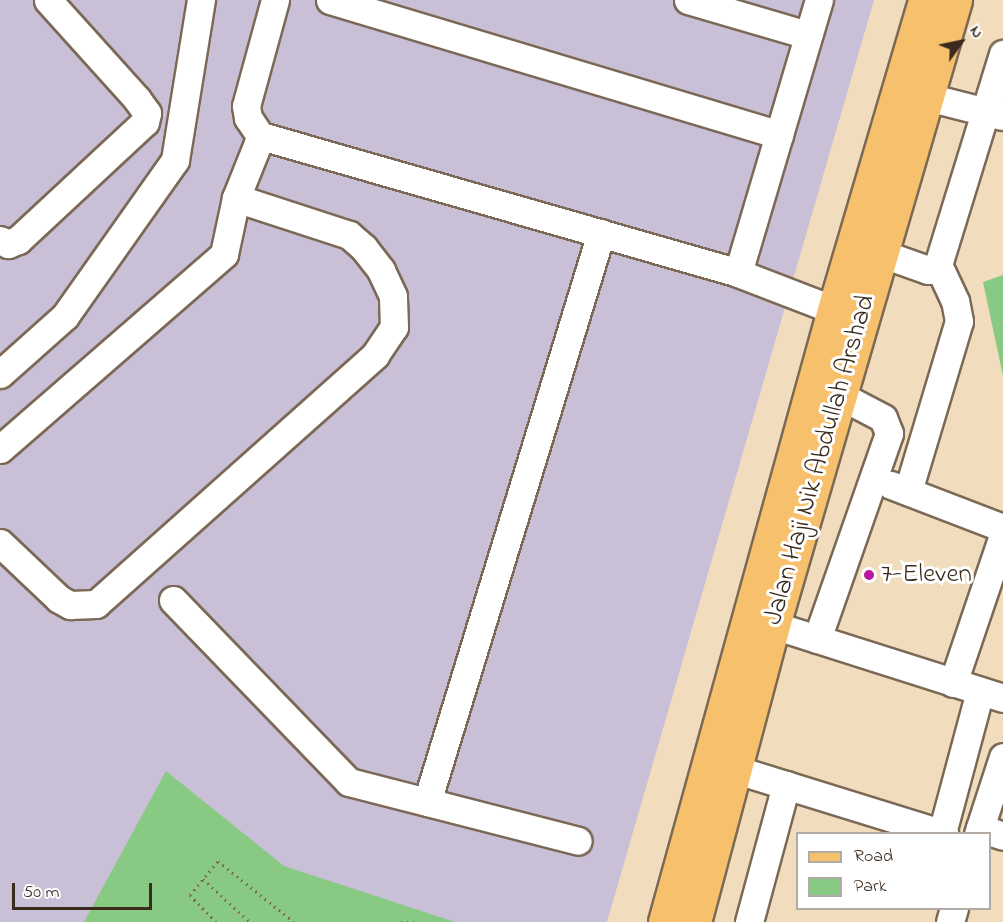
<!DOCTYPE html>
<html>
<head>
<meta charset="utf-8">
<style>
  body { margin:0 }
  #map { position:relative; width:1003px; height:922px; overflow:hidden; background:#f1ddbd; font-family:"Indie Flower",sans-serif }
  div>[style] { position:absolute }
  .industrial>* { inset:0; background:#c9bfd7 }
  .green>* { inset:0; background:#88ca83 }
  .path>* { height:3px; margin-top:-1.5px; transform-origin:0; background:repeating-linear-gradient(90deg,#7b6956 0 1.5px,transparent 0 6px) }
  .roads { filter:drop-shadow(2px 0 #7b6956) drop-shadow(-2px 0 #7b6956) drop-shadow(0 2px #7b6956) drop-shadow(0 -2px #7b6956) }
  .minor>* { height:27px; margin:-13.5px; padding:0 13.5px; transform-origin:13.5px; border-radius:13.5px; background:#fff }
  .major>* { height:33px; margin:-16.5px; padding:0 16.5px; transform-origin:16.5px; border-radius:16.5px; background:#f7c06c }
  .dots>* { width:16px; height:16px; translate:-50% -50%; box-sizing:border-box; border:3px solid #fff; border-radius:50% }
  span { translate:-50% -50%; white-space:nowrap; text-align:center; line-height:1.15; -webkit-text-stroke:6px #fff; paint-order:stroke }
  .street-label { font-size:27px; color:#3b2a1e }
  .poi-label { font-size:27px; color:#3b2a1e }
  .left { translate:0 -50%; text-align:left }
  .legend { position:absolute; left:796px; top:832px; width:195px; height:78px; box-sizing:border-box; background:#fff; border:2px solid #b1aaa5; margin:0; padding:8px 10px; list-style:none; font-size:18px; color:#3b2a1e }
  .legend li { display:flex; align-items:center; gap:12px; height:30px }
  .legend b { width:30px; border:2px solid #b1aaa5 }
  .north { position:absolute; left:931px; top:12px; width:60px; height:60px; -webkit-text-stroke:4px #fff; paint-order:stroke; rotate:57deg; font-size:16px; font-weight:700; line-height:24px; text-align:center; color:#3b2a1e }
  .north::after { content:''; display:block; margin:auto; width:21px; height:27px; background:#3b2a1e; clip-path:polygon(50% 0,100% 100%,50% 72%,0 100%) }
  .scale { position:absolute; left:12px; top:883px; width:140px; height:27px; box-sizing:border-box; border:3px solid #3b2a1e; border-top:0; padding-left:8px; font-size:18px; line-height:21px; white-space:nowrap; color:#3b2a1e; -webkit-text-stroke:4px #fff; paint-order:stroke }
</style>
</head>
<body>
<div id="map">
  <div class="industrial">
    <i style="clip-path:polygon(0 0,874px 0,607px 922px,0 922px)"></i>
  </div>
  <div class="green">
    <i style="clip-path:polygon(1003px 275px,1003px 376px,983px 282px)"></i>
    <i style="clip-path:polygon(166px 771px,284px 866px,455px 922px,84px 922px)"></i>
  </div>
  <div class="path">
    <i style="left:203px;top:879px;width:64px;rotate:42.5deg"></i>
    <i style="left:216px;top:922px;width:37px;rotate:-134deg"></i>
    <i style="left:190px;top:895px;width:44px;rotate:-50.5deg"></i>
    <i style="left:218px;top:861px;width:97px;rotate:38.8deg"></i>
    <i style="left:401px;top:922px;width:15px"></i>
  </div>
  <div class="roads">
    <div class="minor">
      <i style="left:330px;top:0;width:469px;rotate:16.7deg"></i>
      <i style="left:688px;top:0;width:125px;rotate:16.3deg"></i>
      <i style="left:927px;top:97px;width:77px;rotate:14.2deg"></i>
      <i style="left:263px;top:140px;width:27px;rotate:-124deg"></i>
      <i style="left:248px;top:118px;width:12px;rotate:-99deg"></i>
      <i style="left:246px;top:106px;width:110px;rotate:-74.7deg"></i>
      <i style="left:0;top:240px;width:9px;rotate:27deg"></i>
      <i style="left:8px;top:244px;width:11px;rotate:-22deg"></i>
      <i style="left:18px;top:240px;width:173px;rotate:-42.9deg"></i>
      <i style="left:145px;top:122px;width:9px;rotate:-77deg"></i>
      <i style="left:147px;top:113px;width:17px;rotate:-126deg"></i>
      <i style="left:137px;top:99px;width:133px;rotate:-132deg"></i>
      <i style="left:880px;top:253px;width:51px;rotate:19.5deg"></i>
      <i style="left:928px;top:270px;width:11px;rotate:-27deg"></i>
      <i style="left:938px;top:265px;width:221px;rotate:-72.9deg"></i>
      <i style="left:738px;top:273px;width:285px;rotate:-73.5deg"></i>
      <i style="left:0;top:374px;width:87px;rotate:-41.7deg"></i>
      <i style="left:65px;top:316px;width:191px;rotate:-54.8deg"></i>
      <i style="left:175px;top:160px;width:162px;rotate:-80.8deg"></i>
      <i style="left:0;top:449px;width:297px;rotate:-41deg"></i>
      <i style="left:224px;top:254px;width:57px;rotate:-77.9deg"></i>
      <i style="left:236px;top:198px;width:59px;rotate:-68.2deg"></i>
      <i style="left:258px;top:143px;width:11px;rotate:-27deg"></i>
      <i style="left:268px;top:138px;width:489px;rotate:16deg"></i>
      <i style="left:738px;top:273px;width:103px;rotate:21.1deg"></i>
      <i style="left:891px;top:485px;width:120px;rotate:21deg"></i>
      <i style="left:908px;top:491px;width:177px;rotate:-73.3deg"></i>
      <i style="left:959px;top:321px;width:20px;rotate:-101deg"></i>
      <i style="left:955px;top:301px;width:40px;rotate:-115deg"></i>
      <i style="left:0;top:543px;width:81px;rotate:43.5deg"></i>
      <i style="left:59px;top:599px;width:13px;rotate:29deg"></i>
      <i style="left:70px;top:605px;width:26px;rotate:-2deg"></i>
      <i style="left:96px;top:604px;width:374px;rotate:-41.7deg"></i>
      <i style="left:375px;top:355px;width:34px;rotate:-56deg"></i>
      <i style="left:394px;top:327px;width:31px;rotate:-92deg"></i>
      <i style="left:393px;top:296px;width:29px;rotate:-115deg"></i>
      <i style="left:381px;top:270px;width:28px;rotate:-128deg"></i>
      <i style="left:364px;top:248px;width:20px;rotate:-139deg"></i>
      <i style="left:349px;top:235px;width:119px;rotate:-161.9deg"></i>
      <i style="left:173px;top:600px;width:253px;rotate:46deg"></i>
      <i style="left:349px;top:782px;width:236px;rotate:14.4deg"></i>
      <i style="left:773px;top:625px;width:241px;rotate:17.6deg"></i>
      <i style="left:817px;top:639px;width:218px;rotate:-70.7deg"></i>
      <i style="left:889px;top:433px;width:16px;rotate:-112deg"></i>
      <i style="left:883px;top:418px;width:50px;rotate:-152.4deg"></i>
      <i style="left:953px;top:683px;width:156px;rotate:-71.3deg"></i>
      <i style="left:737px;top:770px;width:217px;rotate:17.2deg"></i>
      <i style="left:427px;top:802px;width:595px;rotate:-73deg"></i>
      <i style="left:980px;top:828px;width:24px;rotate:19deg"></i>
      <i style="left:942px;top:833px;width:147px;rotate:-75deg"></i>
      <i style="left:978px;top:834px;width:81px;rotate:-72deg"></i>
      <i style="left:749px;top:922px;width:142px;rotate:-74.9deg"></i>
      <i style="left:950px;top:922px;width:15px;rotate:-74deg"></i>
    </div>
    <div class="major">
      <i style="left:665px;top:922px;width:635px;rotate:-74.56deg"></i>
      <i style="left:834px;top:310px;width:323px;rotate:-73.6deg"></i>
      <i style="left:694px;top:922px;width:307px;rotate:-75.1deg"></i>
      <i style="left:773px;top:625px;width:651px;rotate:-73.76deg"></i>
    </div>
  </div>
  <div class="dots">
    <i style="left:869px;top:575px;background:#b5179e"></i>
  </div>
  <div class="street-label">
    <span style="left:820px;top:460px;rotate:-74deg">Jalan Haji Nik Abdullah Arshad</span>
  </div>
  <div class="poi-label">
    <span class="left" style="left:881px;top:575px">7-Eleven</span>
  </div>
  <ul class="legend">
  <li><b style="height:8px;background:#f7c06c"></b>Road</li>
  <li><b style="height:16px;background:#88ca83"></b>Park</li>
  </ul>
  <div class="north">N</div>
  <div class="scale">50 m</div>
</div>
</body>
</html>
